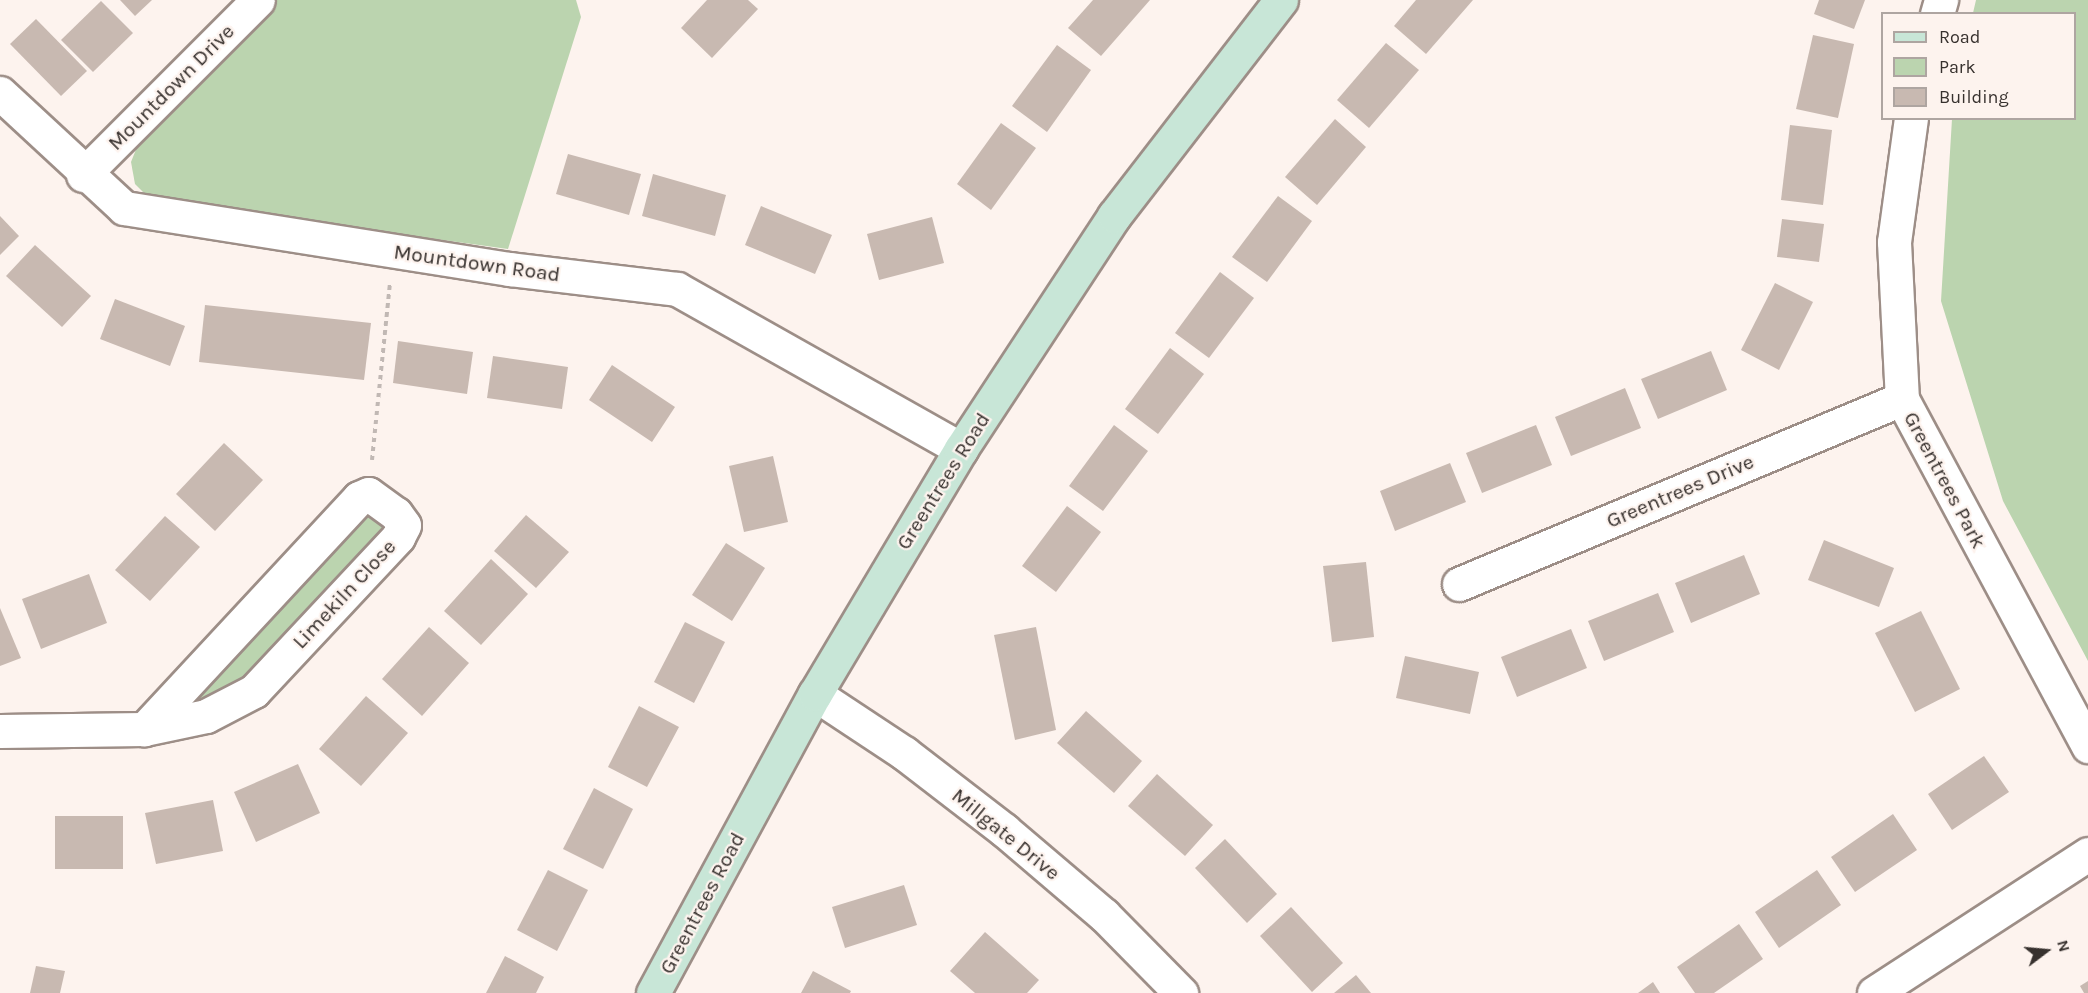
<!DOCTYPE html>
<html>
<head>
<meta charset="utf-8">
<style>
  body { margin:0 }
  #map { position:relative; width:2088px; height:993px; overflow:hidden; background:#fdf3ee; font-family:Karla,sans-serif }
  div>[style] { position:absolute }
  .green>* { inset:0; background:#bbd4af }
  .building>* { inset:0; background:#c8b9b1 }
  .path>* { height:4px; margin-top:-2px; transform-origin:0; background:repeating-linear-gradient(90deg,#c1b8b4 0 4.5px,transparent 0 9px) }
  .roads { filter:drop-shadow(2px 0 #9d8e87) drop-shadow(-2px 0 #9d8e87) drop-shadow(0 2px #9d8e87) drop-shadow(0 -2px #9d8e87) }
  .minor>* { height:33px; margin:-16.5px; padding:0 16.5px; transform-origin:16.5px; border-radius:16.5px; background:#fff }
  .tertiary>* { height:33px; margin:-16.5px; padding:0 16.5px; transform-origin:16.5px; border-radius:16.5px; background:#fff }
  .secondary>* { height:33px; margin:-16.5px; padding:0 16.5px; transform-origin:16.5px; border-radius:16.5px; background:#c8e6d7 }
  span { translate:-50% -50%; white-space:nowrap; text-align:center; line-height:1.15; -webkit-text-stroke:4.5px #fdf3ee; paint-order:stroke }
  .street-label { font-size:21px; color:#37312e }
  .legend { position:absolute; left:1881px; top:12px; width:195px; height:108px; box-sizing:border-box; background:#fdf3ee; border:2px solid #aea5a1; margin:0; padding:8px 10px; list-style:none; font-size:18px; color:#37312e }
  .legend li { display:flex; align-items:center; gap:12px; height:30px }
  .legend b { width:30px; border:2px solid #aea5a1 }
  .north { position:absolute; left:2016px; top:921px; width:60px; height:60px; -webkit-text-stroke:4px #fdf3ee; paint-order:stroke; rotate:74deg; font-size:16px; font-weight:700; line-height:24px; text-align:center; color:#37312e }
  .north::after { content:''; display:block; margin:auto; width:21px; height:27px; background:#37312e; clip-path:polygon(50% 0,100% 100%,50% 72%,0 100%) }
</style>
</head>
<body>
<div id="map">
  <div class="green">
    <i style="clip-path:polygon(277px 0,576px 0,581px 17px,508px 249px,166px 202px,147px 196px,135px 184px,131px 162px,143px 132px)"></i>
    <i style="clip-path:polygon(1976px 0,2088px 0,2088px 661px,2003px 501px,1941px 301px,1952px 119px,2074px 118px,2074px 14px,1973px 13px)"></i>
    <i style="clip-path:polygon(372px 505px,392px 526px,243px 684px,185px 708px)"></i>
  </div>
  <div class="building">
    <i style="clip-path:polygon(120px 0,152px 0,135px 16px)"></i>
    <i style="clip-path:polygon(707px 0,748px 0,758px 9px,712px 58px,681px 28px)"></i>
    <i style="clip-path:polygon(1093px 0,1150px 0,1101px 56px,1068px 28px)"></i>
    <i style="clip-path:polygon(1416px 0,1473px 0,1426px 54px,1394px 26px)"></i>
    <i style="clip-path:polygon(1819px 0,1865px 0,1854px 29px,1814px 14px)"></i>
    <i style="clip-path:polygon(101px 1px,133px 33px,93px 72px,61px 40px)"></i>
    <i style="clip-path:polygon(36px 19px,87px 71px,61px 96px,10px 44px)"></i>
    <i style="clip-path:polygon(1813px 35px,1854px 44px,1838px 118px,1796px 109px)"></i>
    <i style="clip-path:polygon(1386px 43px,1419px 70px,1369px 128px,1337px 100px)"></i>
    <i style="clip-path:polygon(1057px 45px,1091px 70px,1047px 132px,1012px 106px)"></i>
    <i style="clip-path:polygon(1335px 119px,1366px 147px,1317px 205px,1285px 177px)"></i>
    <i style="clip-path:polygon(1001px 123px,1036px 148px,991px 210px,957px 184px)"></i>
    <i style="clip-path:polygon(1790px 125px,1832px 130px,1823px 205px,1781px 200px)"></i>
    <i style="clip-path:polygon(568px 154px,641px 174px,629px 215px,556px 194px)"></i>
    <i style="clip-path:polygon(653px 174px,726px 195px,715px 236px,642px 216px)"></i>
    <i style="clip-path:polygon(1278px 196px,1312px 221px,1267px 282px,1232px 257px)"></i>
    <i style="clip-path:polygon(761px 206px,832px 235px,815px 274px,745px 245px)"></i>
    <i style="clip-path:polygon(0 216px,19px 236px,0 255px)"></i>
    <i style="clip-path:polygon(932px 217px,944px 263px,879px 280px,867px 234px)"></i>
    <i style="clip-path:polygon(1782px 219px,1824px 224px,1819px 262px,1777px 257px)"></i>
    <i style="clip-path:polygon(35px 245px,91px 296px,62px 327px,6px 276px)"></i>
    <i style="clip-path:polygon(1220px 272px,1254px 298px,1209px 358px,1175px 333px)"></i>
    <i style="clip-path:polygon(1775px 283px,1813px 302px,1779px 370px,1741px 350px)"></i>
    <i style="clip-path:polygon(115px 299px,185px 326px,170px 366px,100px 339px)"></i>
    <i style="clip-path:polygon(205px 305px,371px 323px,364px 380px,199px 362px)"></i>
    <i style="clip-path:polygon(398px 341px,473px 352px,467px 394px,393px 383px)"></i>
    <i style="clip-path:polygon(1170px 348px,1204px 374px,1158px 434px,1125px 409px)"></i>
    <i style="clip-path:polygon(1711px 351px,1727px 390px,1658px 419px,1641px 379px)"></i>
    <i style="clip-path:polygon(493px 356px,568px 367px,562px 409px,487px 398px)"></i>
    <i style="clip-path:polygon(612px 365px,675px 407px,652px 442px,589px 400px)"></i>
    <i style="clip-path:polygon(1625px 388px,1641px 428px,1571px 456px,1555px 417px)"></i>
    <i style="clip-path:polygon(1114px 425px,1148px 451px,1103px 511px,1069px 486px)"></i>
    <i style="clip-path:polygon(1536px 425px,1552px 465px,1482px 493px,1466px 453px)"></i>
    <i style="clip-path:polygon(224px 443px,263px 480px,215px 531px,176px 494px)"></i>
    <i style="clip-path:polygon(773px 456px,788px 522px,744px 532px,729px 466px)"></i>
    <i style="clip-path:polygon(1450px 463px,1466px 502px,1395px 531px,1380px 491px)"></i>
    <i style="clip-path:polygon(1067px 506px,1101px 532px,1056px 592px,1022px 566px)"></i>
    <i style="clip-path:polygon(526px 515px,569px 552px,536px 588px,494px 551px)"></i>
    <i style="clip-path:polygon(165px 516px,200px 547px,150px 601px,115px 570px)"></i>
    <i style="clip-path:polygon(1824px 540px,1894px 568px,1879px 607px,1808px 580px)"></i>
    <i style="clip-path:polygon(726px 543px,765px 568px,732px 621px,692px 595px)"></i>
    <i style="clip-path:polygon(1744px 555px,1760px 594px,1691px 623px,1675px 583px)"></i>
    <i style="clip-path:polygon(491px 559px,528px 594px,481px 645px,444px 611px)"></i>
    <i style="clip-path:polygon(1366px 562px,1374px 637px,1332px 642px,1323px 566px)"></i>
    <i style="clip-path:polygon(89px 574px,107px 623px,41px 649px,22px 599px)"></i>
    <i style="clip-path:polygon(1658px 593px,1674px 632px,1604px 661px,1588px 621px)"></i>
    <i style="clip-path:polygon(0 608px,21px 658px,0 666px)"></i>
    <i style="clip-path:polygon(1921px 611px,1960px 689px,1915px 712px,1875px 633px)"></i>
    <i style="clip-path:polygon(685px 622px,725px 642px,694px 703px,654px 682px)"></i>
    <i style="clip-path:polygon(429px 627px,469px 663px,422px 716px,382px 679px)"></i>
    <i style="clip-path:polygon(1036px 627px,1056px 730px,1015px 740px,994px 635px)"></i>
    <i style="clip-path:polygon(1571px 629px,1587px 668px,1517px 697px,1501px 657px)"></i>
    <i style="clip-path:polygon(1405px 656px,1479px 672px,1470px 714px,1396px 698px)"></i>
    <i style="clip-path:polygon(366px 696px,408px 733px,361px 786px,319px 749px)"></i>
    <i style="clip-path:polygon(639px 706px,679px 727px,647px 787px,608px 767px)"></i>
    <i style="clip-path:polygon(1086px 711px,1142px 761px,1114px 793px,1057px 743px)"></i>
    <i style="clip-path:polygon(1984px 756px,2009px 792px,1952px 830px,1928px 794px)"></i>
    <i style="clip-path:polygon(298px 764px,320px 813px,256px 842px,234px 792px)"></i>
    <i style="clip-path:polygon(1157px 774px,1213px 825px,1185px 856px,1128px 806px)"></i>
    <i style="clip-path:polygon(594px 788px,633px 809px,603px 869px,563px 849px)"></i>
    <i style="clip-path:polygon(213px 800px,223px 851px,156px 864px,145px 813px)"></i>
    <i style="clip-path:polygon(1893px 814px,1917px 850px,1855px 892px,1831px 857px)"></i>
    <i style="clip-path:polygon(55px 816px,123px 816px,123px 869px,55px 869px)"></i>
    <i style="clip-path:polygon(1225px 839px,1277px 894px,1247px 923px,1195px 868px)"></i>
    <i style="clip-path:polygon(548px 870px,588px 890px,557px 951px,517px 930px)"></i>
    <i style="clip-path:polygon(1817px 870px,1841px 905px,1779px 948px,1755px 912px)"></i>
    <i style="clip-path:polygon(904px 885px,917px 925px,845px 948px,832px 907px)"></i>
    <i style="clip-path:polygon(1291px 907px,1343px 963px,1312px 992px,1260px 936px)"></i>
    <i style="clip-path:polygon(1739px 924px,1763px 959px,1714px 993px,1695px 993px,1677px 967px)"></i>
    <i style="clip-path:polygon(985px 932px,1039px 980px,1027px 993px,975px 993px,950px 971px)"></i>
    <i style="clip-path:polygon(505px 956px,544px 977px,536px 993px,486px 993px)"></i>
    <i style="clip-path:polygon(36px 966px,65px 971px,60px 993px,30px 993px)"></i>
    <i style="clip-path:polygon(813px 971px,851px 991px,850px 993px,801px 993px)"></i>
    <i style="clip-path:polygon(1356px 975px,1371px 993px,1334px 993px)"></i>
    <i style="clip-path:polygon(2088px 981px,2088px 993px,2084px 993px,2080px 986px)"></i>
    <i style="clip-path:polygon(1653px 982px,1660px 993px,1638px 993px)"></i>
  </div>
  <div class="path">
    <i style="left:372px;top:460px;width:178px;rotate:-84.2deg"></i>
  </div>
  <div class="roads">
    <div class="minor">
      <i style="left:1937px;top:14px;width:15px;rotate:-74deg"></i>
      <i style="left:0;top:93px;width:169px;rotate:42.8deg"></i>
      <i style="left:124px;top:208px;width:391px;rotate:9deg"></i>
      <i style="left:510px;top:269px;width:168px;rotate:6.8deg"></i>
      <i style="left:677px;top:289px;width:326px;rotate:29.4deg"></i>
      <i style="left:1911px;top:118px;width:125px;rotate:97.8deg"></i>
      <i style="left:1894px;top:242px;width:157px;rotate:87.1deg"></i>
      <i style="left:1902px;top:399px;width:394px;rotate:61.8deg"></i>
      <i style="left:83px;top:175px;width:247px;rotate:-45deg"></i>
      <i style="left:1459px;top:584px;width:480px;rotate:-22.7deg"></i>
      <i style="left:815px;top:694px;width:107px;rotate:33.5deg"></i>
      <i style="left:904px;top:753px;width:126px;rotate:37.6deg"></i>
      <i style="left:1004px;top:830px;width:131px;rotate:40.4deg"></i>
      <i style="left:1104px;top:915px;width:110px;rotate:45.4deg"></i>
      <i style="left:0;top:731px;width:144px;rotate:-0.8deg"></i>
      <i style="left:144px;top:729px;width:63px;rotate:-11.8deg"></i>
      <i style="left:206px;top:716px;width:54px;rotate:-27.5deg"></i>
      <i style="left:254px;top:691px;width:211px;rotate:-46.9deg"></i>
      <i style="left:398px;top:537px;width:13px;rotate:-63deg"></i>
      <i style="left:404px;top:525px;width:14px;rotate:-126deg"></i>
      <i style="left:396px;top:514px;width:34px;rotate:-144deg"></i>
      <i style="left:368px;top:494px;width:10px;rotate:156deg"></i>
      <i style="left:359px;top:498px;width:316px;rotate:132.9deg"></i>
    </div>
    <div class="tertiary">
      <i style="left:1874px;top:993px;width:255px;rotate:-33deg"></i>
    </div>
    <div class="secondary">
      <i style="left:653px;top:993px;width:340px;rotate:-61.6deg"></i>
      <i style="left:815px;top:694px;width:285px;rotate:-59.2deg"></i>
      <i style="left:961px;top:449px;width:279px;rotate:-56.7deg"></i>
      <i style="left:1114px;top:216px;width:273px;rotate:-52.3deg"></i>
    </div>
  </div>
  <div class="street-label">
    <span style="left:171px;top:87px;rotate:-45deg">Mountdown Drive</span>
    <span style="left:477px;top:263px;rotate:8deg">Mountdown Road</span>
    <span style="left:1945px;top:480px;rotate:62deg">Greentrees Park</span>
    <span style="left:943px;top:481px;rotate:-58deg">Greentrees Road</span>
    <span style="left:1680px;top:491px;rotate:-23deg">Greentrees Drive</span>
    <span style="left:344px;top:594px;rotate:-47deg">Limekiln Close</span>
    <span style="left:1006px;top:834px;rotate:39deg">Millgate Drive</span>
    <span style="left:702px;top:903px;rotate:-62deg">Greentrees Road</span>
  </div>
  <ul class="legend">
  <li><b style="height:8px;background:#c8e6d7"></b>Road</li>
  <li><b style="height:16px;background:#bbd4af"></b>Park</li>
  <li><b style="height:16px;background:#c8b9b1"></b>Building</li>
  </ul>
  <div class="north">N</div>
</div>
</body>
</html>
